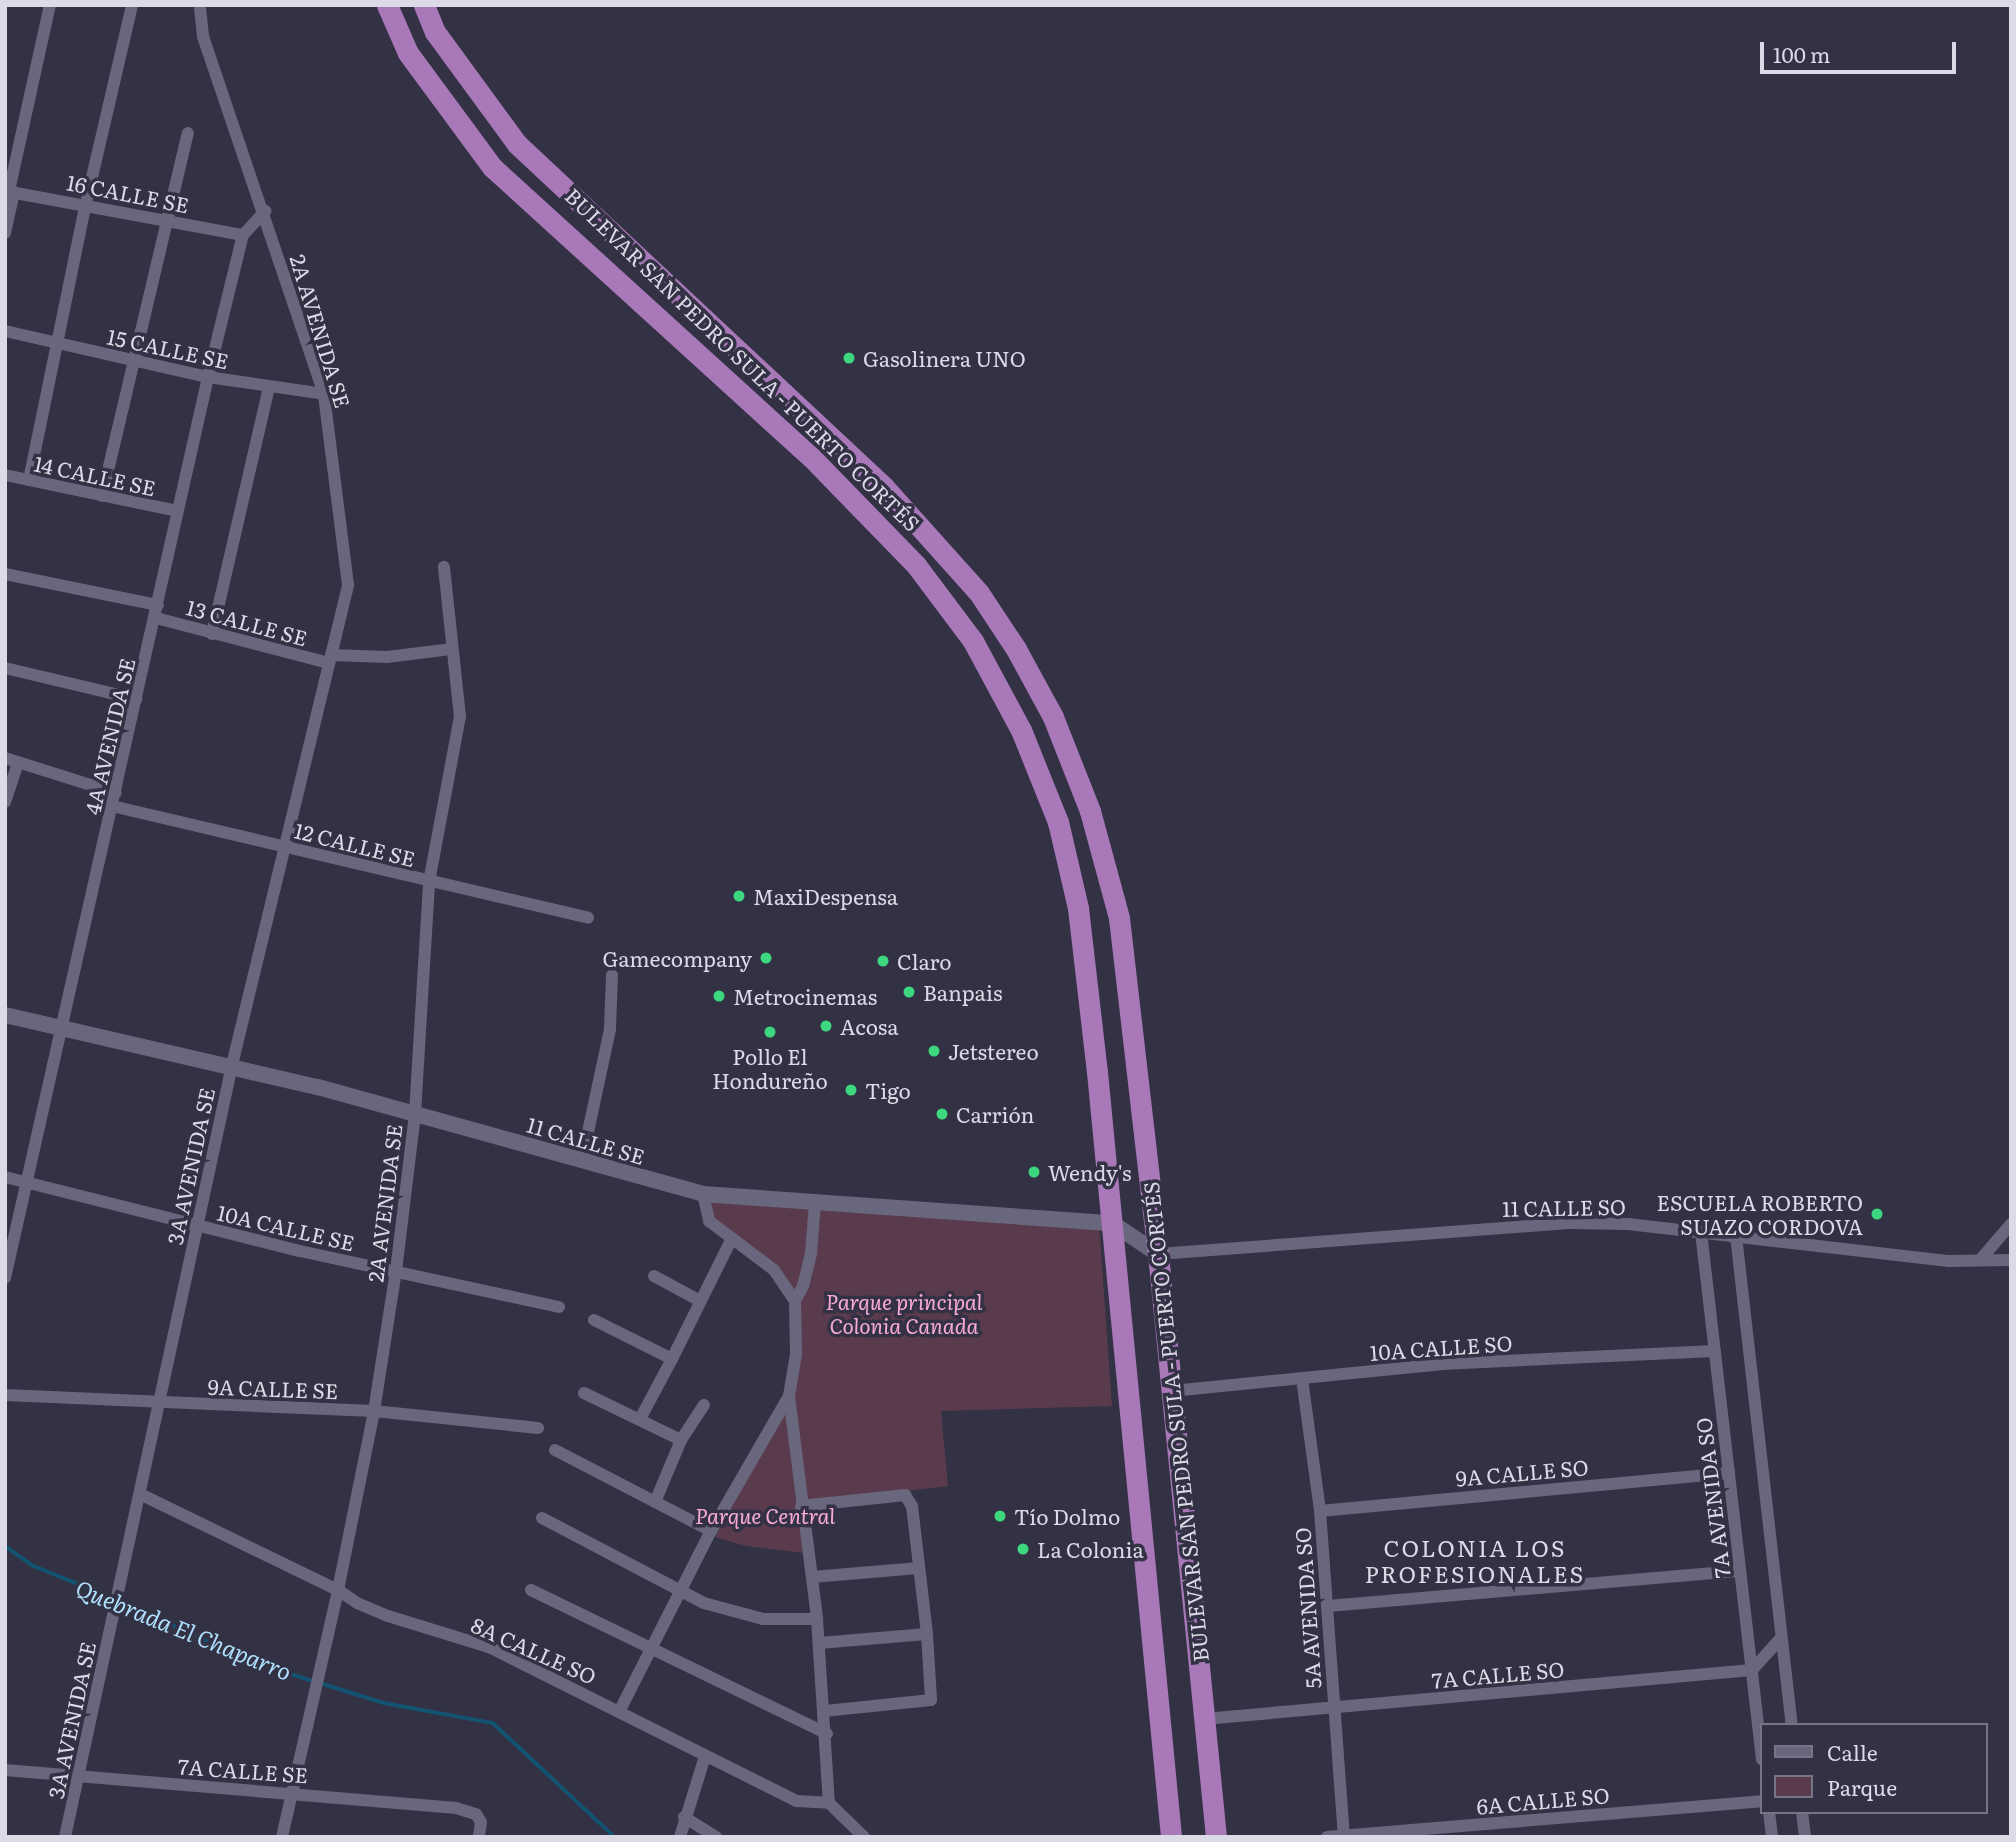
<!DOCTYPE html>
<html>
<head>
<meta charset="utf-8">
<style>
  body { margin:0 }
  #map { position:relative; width:2016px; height:1842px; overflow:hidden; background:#333144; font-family:Literata,serif }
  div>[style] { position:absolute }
  .green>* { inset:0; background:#5a3b4d }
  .stream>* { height:3.5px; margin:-1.75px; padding:0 1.75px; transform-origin:1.75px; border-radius:1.75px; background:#135372 }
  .street>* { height:12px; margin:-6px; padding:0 6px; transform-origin:6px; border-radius:6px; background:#69677d }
  .secondary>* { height:16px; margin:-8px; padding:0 8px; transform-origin:8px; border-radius:8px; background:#69677d }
  .highway>* { height:21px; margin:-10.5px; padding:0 10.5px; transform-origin:10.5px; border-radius:10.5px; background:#a878b9 }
  .dots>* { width:19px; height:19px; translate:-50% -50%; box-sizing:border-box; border:4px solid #333144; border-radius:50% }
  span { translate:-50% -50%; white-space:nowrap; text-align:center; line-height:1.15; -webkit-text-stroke:7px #333144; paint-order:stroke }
  .street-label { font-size:21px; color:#dbdae6 }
  .poi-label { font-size:21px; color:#dbdae6 }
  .left { translate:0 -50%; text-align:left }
  .right { translate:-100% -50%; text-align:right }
  .park-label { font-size:21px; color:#f9aad8; font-style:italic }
  .neighbourhood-label { font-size:23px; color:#dbdae6; letter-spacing:2px }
  .water-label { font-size:23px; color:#aedffd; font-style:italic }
  .frame { position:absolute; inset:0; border:7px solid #dbdae6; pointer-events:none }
  .legend { position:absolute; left:1760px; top:1723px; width:228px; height:91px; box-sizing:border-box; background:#333144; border:2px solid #767585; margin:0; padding:9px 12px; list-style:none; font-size:21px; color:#dbdae6 }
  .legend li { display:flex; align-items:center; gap:14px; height:35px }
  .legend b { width:35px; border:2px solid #767585 }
  .scale { position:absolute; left:1760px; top:42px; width:196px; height:32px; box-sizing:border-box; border:4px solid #dbdae6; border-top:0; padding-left:9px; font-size:21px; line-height:24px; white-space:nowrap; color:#dbdae6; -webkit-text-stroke:5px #333144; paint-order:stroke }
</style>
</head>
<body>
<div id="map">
  <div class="green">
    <i style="clip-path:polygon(703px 1194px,1099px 1223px,1112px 1406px,941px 1411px,948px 1486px,804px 1503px,792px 1394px,799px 1302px,777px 1268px,709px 1221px)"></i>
    <i style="clip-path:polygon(787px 1405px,804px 1553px,746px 1546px,715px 1537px)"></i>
  </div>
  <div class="stream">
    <i style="left:5px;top:1546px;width:35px;rotate:35deg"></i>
    <i style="left:34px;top:1566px;width:85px;rotate:22.1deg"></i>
    <i style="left:120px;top:1601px;width:142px;rotate:24.6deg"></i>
    <i style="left:249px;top:1660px;width:67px;rotate:18.2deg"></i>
    <i style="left:320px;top:1683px;width:67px;rotate:17.4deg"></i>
    <i style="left:384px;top:1703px;width:111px;rotate:10.4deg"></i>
    <i style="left:493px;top:1723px;width:167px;rotate:43.1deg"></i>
  </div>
  <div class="street">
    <i style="left:5px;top:191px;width:242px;rotate:10.5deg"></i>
    <i style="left:9px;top:191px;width:190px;rotate:-77.6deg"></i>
    <i style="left:5px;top:233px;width:42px;rotate:-77.6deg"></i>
    <i style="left:5px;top:331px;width:208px;rotate:12.8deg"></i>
    <i style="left:208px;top:377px;width:117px;rotate:8.3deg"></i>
    <i style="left:5px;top:475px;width:176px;rotate:11.8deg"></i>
    <i style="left:29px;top:480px;width:283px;rotate:-78.4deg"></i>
    <i style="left:86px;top:203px;width:203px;rotate:-76.9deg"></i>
    <i style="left:102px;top:496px;width:373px;rotate:-76.7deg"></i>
    <i style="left:5px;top:574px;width:156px;rotate:11.5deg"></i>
    <i style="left:156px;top:618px;width:179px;rotate:14.6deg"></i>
    <i style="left:212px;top:634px;width:253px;rotate:-77deg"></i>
    <i style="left:331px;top:655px;width:56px;rotate:2deg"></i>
    <i style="left:387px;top:657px;width:64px;rotate:-7.1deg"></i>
    <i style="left:5px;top:668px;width:135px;rotate:13.3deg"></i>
    <i style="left:5px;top:758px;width:116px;rotate:17.5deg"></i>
    <i style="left:5px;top:802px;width:41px;rotate:-71.6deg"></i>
    <i style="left:112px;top:806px;width:489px;rotate:13.2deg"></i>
    <i style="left:582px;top:1160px;width:134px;rotate:-77.9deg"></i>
    <i style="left:610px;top:1029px;width:54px;rotate:-87.9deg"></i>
    <i style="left:5px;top:1177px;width:304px;rotate:14.1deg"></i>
    <i style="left:300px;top:1251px;width:265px;rotate:12.2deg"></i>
    <i style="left:703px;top:1194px;width:28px;rotate:77deg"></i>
    <i style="left:709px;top:1221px;width:81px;rotate:37deg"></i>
    <i style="left:774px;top:1270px;width:37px;rotate:56deg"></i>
    <i style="left:795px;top:1301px;width:53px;rotate:88.9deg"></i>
    <i style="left:796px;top:1354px;width:43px;rotate:99.5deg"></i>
    <i style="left:789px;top:1396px;width:225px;rotate:82.8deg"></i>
    <i style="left:817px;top:1619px;width:184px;rotate:86.3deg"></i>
    <i style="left:1701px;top:1232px;width:531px;rotate:83.4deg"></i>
    <i style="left:1736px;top:1236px;width:492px;rotate:83.5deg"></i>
    <i style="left:1158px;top:1254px;width:412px;rotate:-4.3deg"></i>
    <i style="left:1569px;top:1223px;width:59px;rotate:1deg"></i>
    <i style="left:1628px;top:1224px;width:323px;rotate:6.6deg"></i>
    <i style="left:1949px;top:1261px;width:62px;rotate:-0.9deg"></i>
    <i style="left:1981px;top:1259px;width:46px;rotate:-49.4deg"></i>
    <i style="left:654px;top:1276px;width:52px;rotate:28.5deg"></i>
    <i style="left:5px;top:1278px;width:924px;rotate:-77.3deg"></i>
    <i style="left:208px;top:377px;width:146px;rotate:-76.2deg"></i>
    <i style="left:243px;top:235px;width:33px;rotate:-47deg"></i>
    <i style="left:795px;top:1301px;width:17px;rotate:-62deg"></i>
    <i style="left:803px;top:1286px;width:34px;rotate:-76deg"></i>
    <i style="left:811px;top:1253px;width:50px;rotate:-85.4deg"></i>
    <i style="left:594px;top:1320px;width:87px;rotate:26.6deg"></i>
    <i style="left:672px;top:1359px;width:135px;rotate:-63.6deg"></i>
    <i style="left:1302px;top:1379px;width:133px;rotate:82.2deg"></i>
    <i style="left:1320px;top:1511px;width:326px;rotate:85.8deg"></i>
    <i style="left:1172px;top:1391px;width:270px;rotate:-5.7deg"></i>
    <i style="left:1441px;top:1364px;width:274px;rotate:-2.7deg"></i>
    <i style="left:584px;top:1393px;width:108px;rotate:25.9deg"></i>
    <i style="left:5px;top:1395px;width:369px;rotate:2.5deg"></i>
    <i style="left:374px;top:1411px;width:165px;rotate:5.9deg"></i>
    <i style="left:640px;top:1419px;width:68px;rotate:-61.9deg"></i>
    <i style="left:555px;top:1450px;width:176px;rotate:27.4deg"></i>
    <i style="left:140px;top:1494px;width:220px;rotate:25.9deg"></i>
    <i style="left:338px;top:1590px;width:23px;rotate:34deg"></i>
    <i style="left:357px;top:1603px;width:34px;rotate:23deg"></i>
    <i style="left:388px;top:1616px;width:106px;rotate:17.1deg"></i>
    <i style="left:489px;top:1647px;width:343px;rotate:26.6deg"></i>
    <i style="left:796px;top:1801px;width:33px;rotate:3deg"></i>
    <i style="left:829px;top:1803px;width:49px;rotate:44.2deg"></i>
    <i style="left:655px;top:1502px;width:67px;rotate:-67.2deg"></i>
    <i style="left:681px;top:1440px;width:42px;rotate:-56.7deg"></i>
    <i style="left:801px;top:1506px;width:105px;rotate:-6deg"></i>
    <i style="left:905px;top:1495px;width:13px;rotate:58deg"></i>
    <i style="left:912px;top:1506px;width:129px;rotate:83.3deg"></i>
    <i style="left:927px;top:1634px;width:66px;rotate:86.5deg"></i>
    <i style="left:931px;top:1700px;width:108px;rotate:174.1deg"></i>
    <i style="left:1320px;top:1511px;width:411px;rotate:-5.3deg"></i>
    <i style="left:542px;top:1518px;width:183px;rotate:27.7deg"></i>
    <i style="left:704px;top:1603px;width:61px;rotate:15.2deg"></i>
    <i style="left:763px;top:1619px;width:54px"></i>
    <i style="left:812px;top:1577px;width:107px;rotate:-4.8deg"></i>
    <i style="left:531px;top:1590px;width:329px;rotate:25.9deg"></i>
    <i style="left:1328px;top:1606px;width:413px;rotate:-4.9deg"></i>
    <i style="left:819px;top:1643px;width:108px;rotate:-4.8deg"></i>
    <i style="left:620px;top:1710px;width:201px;rotate:-63.1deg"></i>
    <i style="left:711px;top:1531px;width:156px;rotate:-60deg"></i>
    <i style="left:1204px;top:1719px;width:550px;rotate:-5.11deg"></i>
    <i style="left:1752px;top:1670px;width:43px;rotate:-47.8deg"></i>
    <i style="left:5px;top:1770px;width:453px;rotate:4.8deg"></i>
    <i style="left:456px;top:1808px;width:21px;rotate:17deg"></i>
    <i style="left:476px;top:1814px;width:9px;rotate:58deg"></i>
    <i style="left:481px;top:1822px;width:15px;rotate:98deg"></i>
    <i style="left:1769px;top:1812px;width:25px;rotate:83deg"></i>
    <i style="left:1802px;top:1812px;width:25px;rotate:83deg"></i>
    <i style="left:684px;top:1817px;width:38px;rotate:32deg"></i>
    <i style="left:65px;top:1837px;width:790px;rotate:-77.79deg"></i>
    <i style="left:232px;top:1065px;width:494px;rotate:-76.4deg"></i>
    <i style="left:348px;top:585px;width:193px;rotate:-97.2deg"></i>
    <i style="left:324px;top:394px;width:378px;rotate:-108.7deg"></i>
    <i style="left:203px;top:36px;width:31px;rotate:-96deg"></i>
    <i style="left:282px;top:1837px;width:253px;rotate:-77.2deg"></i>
    <i style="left:338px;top:1590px;width:183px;rotate:-78.6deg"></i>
    <i style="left:374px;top:1411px;width:142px;rotate:-81.1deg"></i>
    <i style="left:396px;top:1271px;width:159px;rotate:-83.1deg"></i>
    <i style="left:415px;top:1113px;width:231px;rotate:-86.5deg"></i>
    <i style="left:429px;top:882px;width:168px;rotate:-79.4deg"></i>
    <i style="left:460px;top:717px;width:151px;rotate:-96.1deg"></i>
    <i style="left:680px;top:1837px;width:85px;rotate:-72.8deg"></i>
    <i style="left:1327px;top:1837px;width:436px;rotate:-4.7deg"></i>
  </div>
  <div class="secondary">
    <i style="left:5px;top:1015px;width:321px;rotate:13deg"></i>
    <i style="left:318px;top:1087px;width:400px;rotate:15.5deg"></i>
    <i style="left:703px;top:1194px;width:410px;rotate:4.1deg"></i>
    <i style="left:1112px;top:1223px;width:55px;rotate:34deg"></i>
  </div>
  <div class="highway">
    <i style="left:387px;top:5px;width:52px;rotate:66.4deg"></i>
    <i style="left:408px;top:53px;width:142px;rotate:53.6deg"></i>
    <i style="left:492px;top:167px;width:431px;rotate:42.3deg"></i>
    <i style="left:811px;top:457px;width:151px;rotate:45.8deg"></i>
    <i style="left:916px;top:565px;width:95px;rotate:53.1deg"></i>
    <i style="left:973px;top:641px;width:101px;rotate:61.7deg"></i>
    <i style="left:1021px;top:730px;width:99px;rotate:68.1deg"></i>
    <i style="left:1058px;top:822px;width:88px;rotate:76.9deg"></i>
    <i style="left:1078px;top:908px;width:165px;rotate:83.4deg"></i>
    <i style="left:1097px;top:1072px;width:769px;rotate:84.47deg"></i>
    <i style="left:424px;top:5px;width:29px;rotate:68deg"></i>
    <i style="left:435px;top:32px;width:139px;rotate:53.8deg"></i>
    <i style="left:517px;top:144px;width:502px;rotate:43.06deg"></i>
    <i style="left:884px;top:487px;width:142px;rotate:48.1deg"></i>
    <i style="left:979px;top:593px;width:67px;rotate:56.5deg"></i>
    <i style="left:1016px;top:649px;width:77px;rotate:61.4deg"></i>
    <i style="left:1053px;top:717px;width:101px;rotate:68.5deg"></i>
    <i style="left:1090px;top:811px;width:111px;rotate:74.8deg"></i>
    <i style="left:1119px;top:918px;width:338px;rotate:83.4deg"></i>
    <i style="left:1158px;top:1254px;width:586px;rotate:84.32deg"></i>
  </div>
  <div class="dots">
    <i style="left:849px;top:358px;background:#3cd77e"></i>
    <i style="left:739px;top:896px;background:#3cd77e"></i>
    <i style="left:766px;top:958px;background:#3cd77e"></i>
    <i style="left:883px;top:961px;background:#3cd77e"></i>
    <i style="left:909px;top:992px;background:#3cd77e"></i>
    <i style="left:719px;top:996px;background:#3cd77e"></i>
    <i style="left:826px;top:1026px;background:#3cd77e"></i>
    <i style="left:770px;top:1032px;background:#3cd77e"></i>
    <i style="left:934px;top:1051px;background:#3cd77e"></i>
    <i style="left:851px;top:1090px;background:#3cd77e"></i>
    <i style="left:942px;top:1114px;background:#3cd77e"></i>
    <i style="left:1034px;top:1172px;background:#3cd77e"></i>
    <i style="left:1877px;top:1214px;background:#3cd77e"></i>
    <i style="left:1000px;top:1516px;background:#3cd77e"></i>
    <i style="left:1023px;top:1549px;background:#3cd77e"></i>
  </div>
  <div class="street-label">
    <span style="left:128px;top:193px;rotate:11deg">16 CALLE SE</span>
    <span style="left:321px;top:331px;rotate:73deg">2A AVENIDA SE</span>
    <span style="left:168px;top:348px;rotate:12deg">15 CALLE SE</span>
    <span style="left:743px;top:359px;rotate:44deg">BULEVAR SAN PEDRO SULA - PUERTO CORTÉS</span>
    <span style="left:95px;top:475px;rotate:12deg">14 CALLE SE</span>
    <span style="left:247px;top:622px;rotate:15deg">13 CALLE SE</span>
    <span style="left:109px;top:736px;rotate:-77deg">4A AVENIDA SE</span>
    <span style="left:355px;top:844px;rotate:14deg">12 CALLE SE</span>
    <span style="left:586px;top:1140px;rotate:16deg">11 CALLE SE</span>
    <span style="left:190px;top:1166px;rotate:-78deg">3A AVENIDA SE</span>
    <span style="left:384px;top:1203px;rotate:-83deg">2A AVENIDA SE</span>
    <span style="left:1564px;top:1207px;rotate:-1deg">11 CALLE SO</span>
    <span style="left:286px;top:1227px;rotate:13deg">10A CALLE SE</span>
    <span style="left:1441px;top:1347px;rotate:-4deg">10A CALLE SO</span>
    <span style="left:273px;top:1388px;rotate:2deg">9A CALLE SE</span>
    <span style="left:1175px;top:1422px;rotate:-96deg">BULEVAR SAN PEDRO SULA - PUERTO CORTÉS</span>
    <span style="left:1522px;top:1472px;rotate:-5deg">9A CALLE SO</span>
    <span style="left:1712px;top:1498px;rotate:-97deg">7A AVENIDA SO</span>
    <span style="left:1307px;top:1608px;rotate:-94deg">5A AVENIDA SO</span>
    <span style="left:534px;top:1650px;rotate:24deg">8A CALLE SO</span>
    <span style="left:1498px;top:1674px;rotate:-5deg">7A CALLE SO</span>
    <span style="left:71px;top:1720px;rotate:-78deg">3A AVENIDA SE</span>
    <span style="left:243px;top:1770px;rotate:4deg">7A CALLE SE</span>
    <span style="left:1543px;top:1800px;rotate:-5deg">6A CALLE SO</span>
  </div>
  <div class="poi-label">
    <span class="left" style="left:863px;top:358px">Gasolinera UNO</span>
    <span class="left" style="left:753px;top:896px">MaxiDespensa</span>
    <span class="right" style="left:752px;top:958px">Gamecompany</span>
    <span class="left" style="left:897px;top:961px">Claro</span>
    <span class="left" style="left:923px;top:992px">Banpais</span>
    <span class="left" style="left:733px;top:996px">Metrocinemas</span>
    <span class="left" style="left:840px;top:1026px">Acosa</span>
    <span class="left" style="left:948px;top:1051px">Jetstereo</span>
    <span style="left:770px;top:1068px">Pollo El<br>Hondureño</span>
    <span class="left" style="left:865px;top:1090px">Tigo</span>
    <span class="left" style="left:956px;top:1114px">Carrión</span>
    <span class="left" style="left:1048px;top:1172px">Wendy's</span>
    <span class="right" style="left:1863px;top:1214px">ESCUELA ROBERTO<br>SUAZO CORDOVA</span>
    <span class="left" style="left:1014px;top:1516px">Tío Dolmo</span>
    <span class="left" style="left:1037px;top:1549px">La Colonia</span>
  </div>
  <div class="park-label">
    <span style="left:904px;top:1313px">Parque principal<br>Colonia Canada</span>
    <span style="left:765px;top:1515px">Parque Central</span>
  </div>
  <div class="neighbourhood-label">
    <span style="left:1475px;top:1560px">COLONIA LOS<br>PROFESIONALES</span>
  </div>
  <div class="water-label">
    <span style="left:184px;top:1629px;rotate:22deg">Quebrada El Chaparro</span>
  </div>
  <div class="frame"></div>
  <ul class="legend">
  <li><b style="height:9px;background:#69677d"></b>Calle</li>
  <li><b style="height:19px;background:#5a3b4d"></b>Parque</li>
  </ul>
  <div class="scale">100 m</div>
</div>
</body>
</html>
